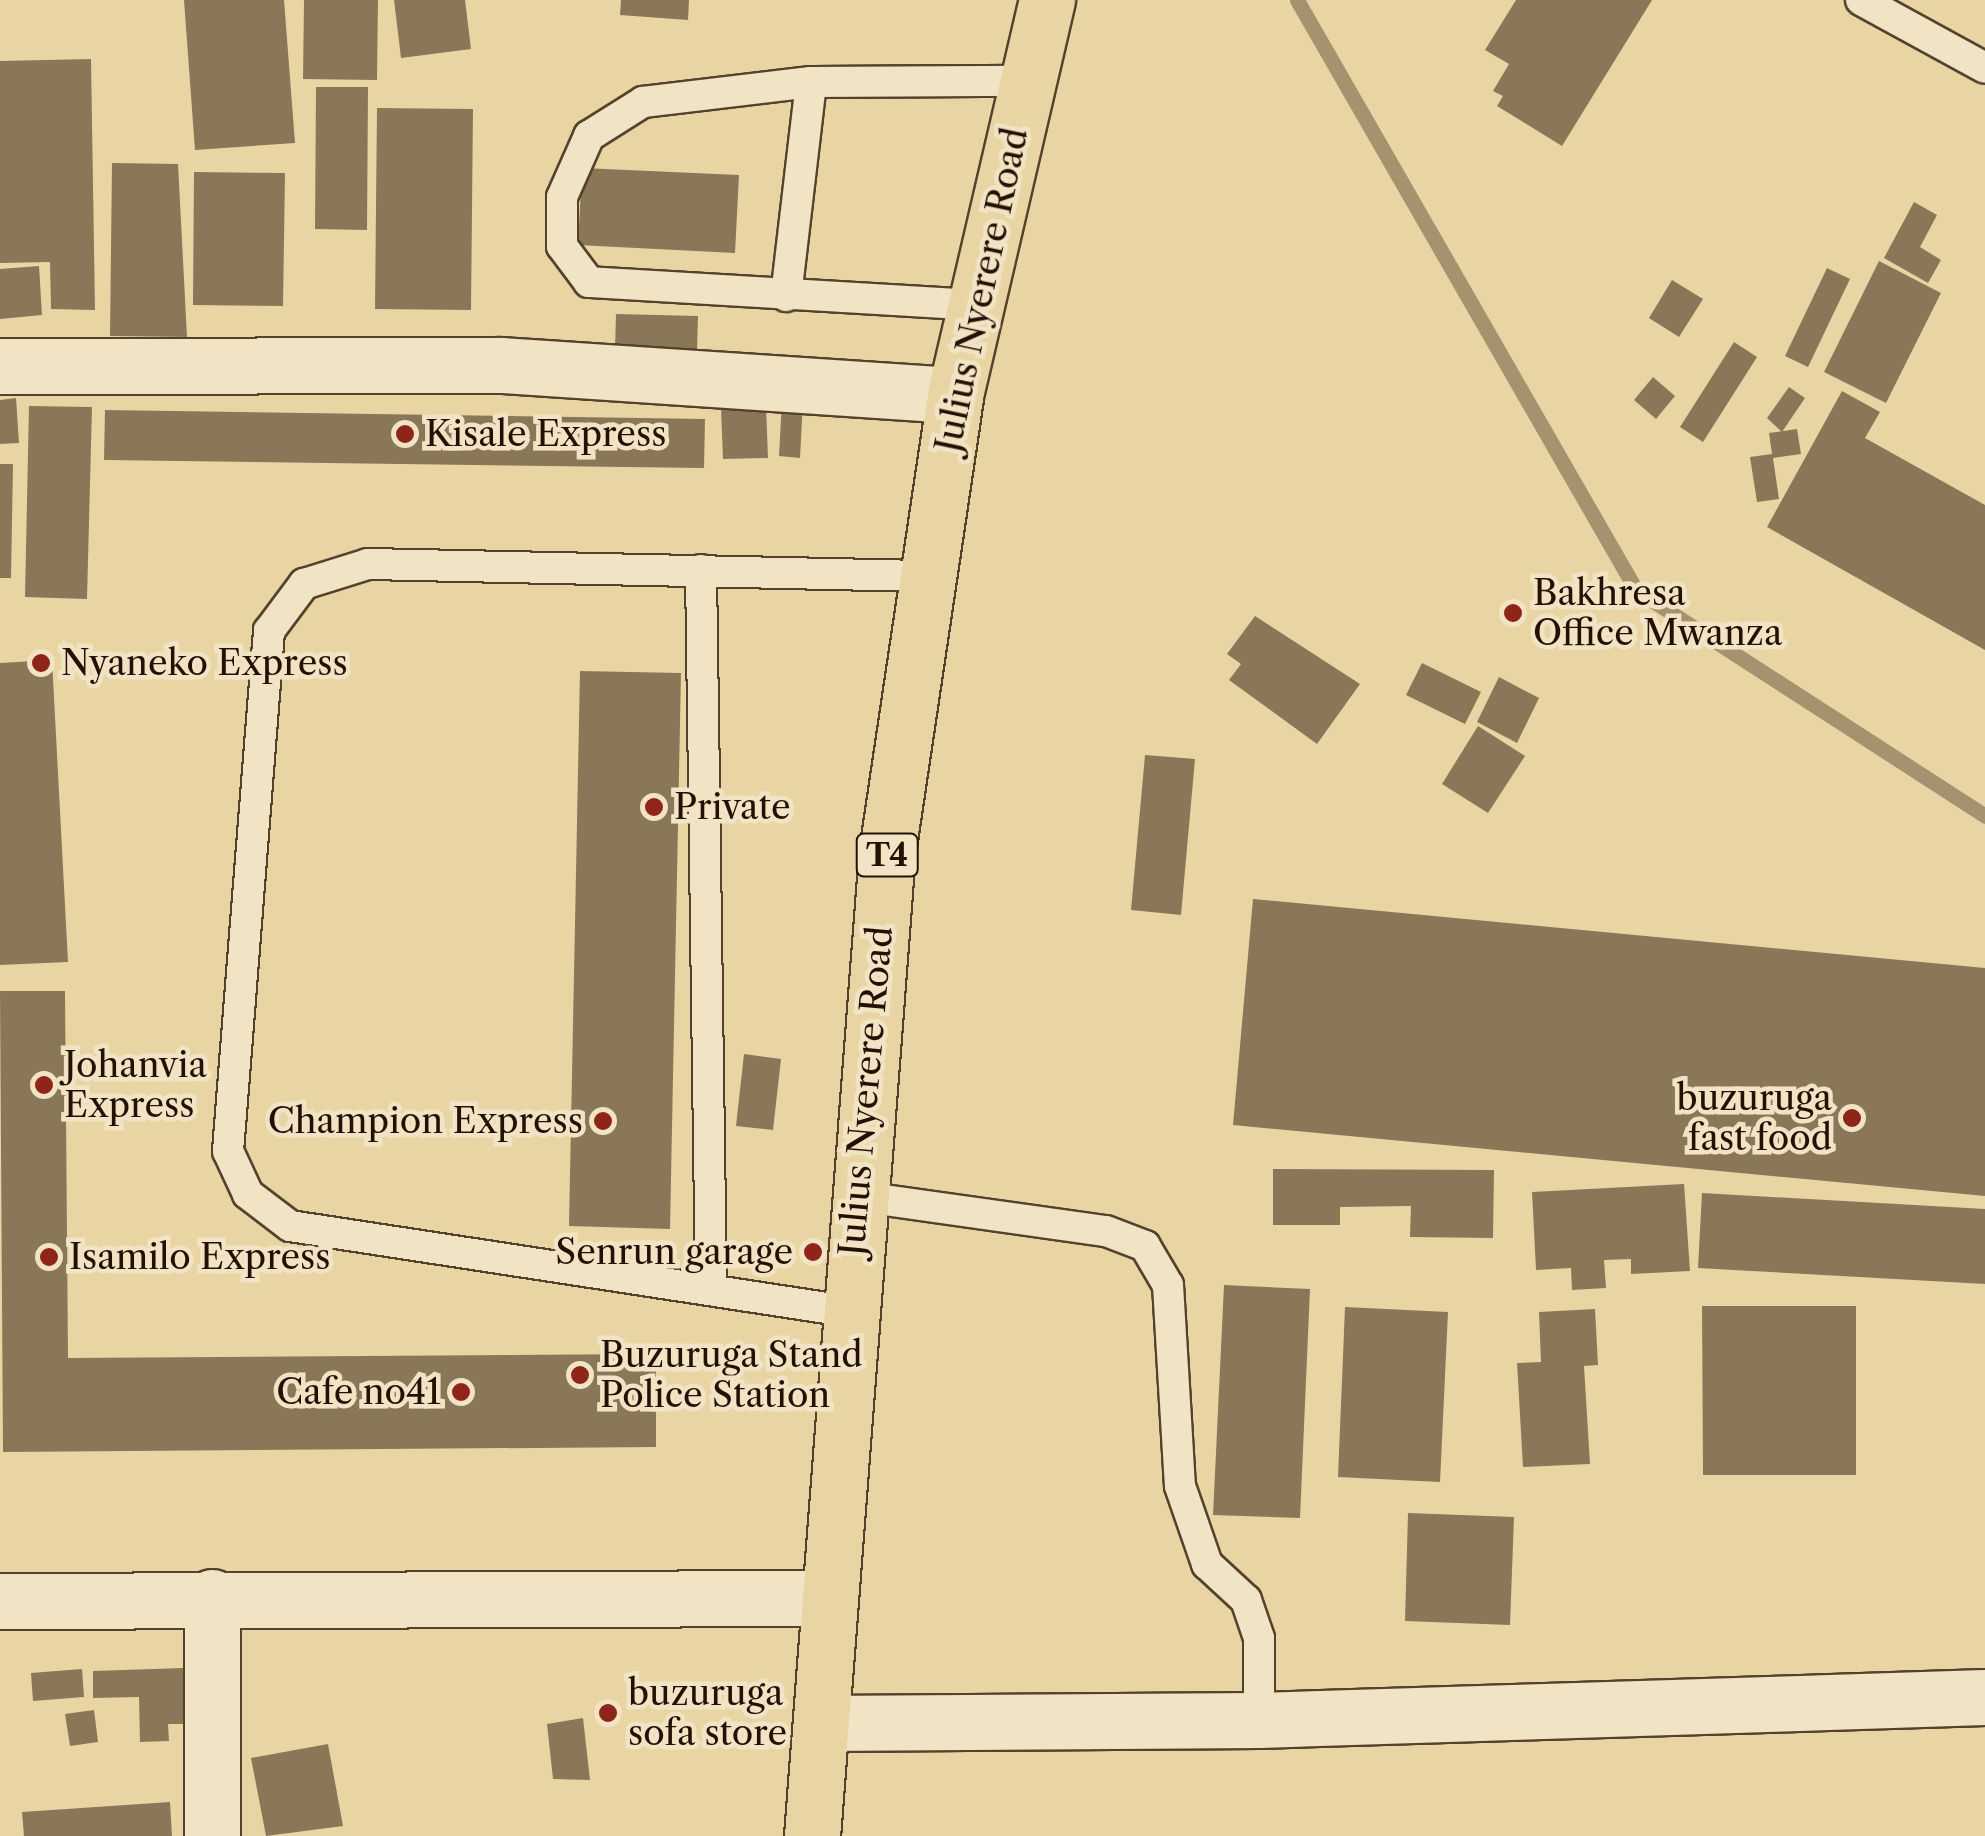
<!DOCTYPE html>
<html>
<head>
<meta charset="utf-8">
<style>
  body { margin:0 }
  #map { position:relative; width:1985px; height:1836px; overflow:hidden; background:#e9d5a4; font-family:"Libre Caslon Text",serif }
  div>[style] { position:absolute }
  .stream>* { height:15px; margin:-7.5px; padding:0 7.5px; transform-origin:7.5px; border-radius:7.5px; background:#a6926e }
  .building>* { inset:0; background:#8a7758 }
  .roads { filter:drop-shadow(2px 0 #55422d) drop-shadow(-2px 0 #55422d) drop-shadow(0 2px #55422d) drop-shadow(0 -2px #55422d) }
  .service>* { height:30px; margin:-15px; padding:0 15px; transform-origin:15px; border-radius:15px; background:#f1e4c4 }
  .minor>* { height:55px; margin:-27.5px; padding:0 27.5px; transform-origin:27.5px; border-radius:27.5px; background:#f1e4c4 }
  .tertiary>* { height:55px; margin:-27.5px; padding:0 27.5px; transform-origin:27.5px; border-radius:27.5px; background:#f1e4c4 }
  .secondary>* { height:55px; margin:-27.5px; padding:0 27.5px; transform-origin:27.5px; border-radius:27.5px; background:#f1e4c4 }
  .trunk>* { height:55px; margin:-27.5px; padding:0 27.5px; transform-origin:27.5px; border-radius:27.5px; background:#e9d5a4 }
  .dots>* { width:28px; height:28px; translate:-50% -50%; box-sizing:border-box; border:5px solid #f1e4c4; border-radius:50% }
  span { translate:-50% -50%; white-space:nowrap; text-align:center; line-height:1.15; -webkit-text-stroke:9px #f1e4c4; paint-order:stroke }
  .shield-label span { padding:2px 8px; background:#f1e4c4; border:2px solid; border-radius:8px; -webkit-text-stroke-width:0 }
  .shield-label { font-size:32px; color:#241105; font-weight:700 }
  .street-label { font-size:35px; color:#241105 }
  .poi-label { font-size:35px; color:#241105 }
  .left { translate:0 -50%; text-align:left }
  .right { translate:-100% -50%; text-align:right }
</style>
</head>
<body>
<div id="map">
  <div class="stream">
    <i style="left:1297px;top:0;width:680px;rotate:60.12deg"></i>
    <i style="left:1636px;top:590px;width:416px;rotate:32.9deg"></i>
  </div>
  <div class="building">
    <i style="clip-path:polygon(184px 0,284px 0,295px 143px,195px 150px)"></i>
    <i style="clip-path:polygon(304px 0,378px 0,377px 80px,303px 79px)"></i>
    <i style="clip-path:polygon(394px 0,465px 0,471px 49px,401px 58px)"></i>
    <i style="clip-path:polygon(621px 0,689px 0,688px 20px,620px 15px)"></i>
    <i style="clip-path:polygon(1516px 0,1652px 0,1562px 146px,1497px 106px,1503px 96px,1493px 91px,1509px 64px,1485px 50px)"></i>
    <i style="clip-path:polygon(91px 59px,95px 310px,51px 309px,50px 262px,0 263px,0 61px)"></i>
    <i style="clip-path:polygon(316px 87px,368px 87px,367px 230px,315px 229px)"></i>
    <i style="clip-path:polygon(377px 108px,473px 109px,471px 310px,375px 309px)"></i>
    <i style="clip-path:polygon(112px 163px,178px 164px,187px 337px,110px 336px)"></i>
    <i style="clip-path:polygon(582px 168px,739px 175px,735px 253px,578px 245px)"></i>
    <i style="clip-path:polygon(194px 172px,285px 173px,283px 306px,193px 305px)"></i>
    <i style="clip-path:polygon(1914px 202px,1937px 215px,1920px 247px,1941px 260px,1928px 283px,1884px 258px)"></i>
    <i style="clip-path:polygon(1879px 261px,1941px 293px,1886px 403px,1824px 372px)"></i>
    <i style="clip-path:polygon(39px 266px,42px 315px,0 319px,0 269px)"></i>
    <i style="clip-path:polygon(1827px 268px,1850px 279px,1808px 367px,1785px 356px)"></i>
    <i style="clip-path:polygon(1672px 280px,1703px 299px,1679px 337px,1649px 318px)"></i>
    <i style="clip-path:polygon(616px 314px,698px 316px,697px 352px,615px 349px)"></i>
    <i style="clip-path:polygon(1734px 342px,1757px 357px,1703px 442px,1680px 427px)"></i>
    <i style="clip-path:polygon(1653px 377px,1675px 396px,1656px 419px,1634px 400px)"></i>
    <i style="clip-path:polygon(1789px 387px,1805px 398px,1782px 432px,1767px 418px)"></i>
    <i style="clip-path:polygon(1842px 391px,1880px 412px,1865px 438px,1985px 505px,1985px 650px,1767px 527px)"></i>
    <i style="clip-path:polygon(16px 398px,19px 443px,0 444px,0 400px)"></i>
    <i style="clip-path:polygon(782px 400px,803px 402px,800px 458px,779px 456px)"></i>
    <i style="clip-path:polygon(29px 406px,92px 407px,87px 599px,25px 597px)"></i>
    <i style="clip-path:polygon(766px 406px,768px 458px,723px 459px,721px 408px)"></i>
    <i style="clip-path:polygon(105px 410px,705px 419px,704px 468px,104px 460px)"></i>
    <i style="clip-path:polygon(1797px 429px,1801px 454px,1773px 458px,1779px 499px,1757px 502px,1750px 457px,1772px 454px,1769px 433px)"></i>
    <i style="clip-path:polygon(0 464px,13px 464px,11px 578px,0 578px)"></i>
    <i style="clip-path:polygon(1255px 616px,1360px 684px,1317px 744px,1229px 680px,1241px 664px,1227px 654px)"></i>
    <i style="clip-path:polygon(52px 660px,68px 962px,0 965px,0 663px)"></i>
    <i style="clip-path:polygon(1422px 663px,1481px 692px,1465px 724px,1406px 695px)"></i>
    <i style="clip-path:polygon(580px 671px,681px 673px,670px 1229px,569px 1226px)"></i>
    <i style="clip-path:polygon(1499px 677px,1539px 698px,1517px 743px,1477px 722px)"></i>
    <i style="clip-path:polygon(1478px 726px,1525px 756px,1488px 813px,1442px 784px)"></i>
    <i style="clip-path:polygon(1145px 755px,1195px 759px,1181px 915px,1131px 910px)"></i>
    <i style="clip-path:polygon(1253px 899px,1985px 968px,1985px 1196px,1233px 1125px)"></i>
    <i style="clip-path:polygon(0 991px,65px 991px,68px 1358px,656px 1354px,656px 1447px,3px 1452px)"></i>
    <i style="clip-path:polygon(744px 1054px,781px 1059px,773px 1130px,736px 1126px)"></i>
    <i style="clip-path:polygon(1273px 1169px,1494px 1170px,1493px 1238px,1410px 1237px,1411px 1206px,1340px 1207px,1340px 1225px,1273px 1225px)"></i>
    <i style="clip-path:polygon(1684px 1184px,1690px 1271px,1631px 1274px,1631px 1259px,1604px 1260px,1606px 1288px,1572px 1290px,1571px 1268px,1536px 1270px,1532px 1192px)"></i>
    <i style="clip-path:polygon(1702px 1193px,1985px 1209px,1985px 1284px,1698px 1268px)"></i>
    <i style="clip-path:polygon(1224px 1285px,1310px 1289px,1300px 1518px,1213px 1515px)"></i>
    <i style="clip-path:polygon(1702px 1306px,1856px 1306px,1856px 1475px,1703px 1475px)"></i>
    <i style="clip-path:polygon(1345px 1307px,1448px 1312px,1440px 1482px,1338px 1477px)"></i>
    <i style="clip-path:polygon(1595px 1309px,1598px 1365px,1584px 1366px,1590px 1464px,1523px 1467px,1517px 1363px,1541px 1362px,1539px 1312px)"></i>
    <i style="clip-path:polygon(1408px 1513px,1514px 1517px,1510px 1625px,1405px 1621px)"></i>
    <i style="clip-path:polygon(183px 1668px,184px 1724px,168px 1724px,169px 1741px,140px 1742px,139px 1697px,93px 1698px,93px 1671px)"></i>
    <i style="clip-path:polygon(82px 1669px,84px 1697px,33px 1701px,31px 1673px)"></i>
    <i style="clip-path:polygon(94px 1710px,98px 1742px,70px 1746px,65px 1714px)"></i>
    <i style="clip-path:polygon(583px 1718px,590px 1780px,553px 1779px,547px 1724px)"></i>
    <i style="clip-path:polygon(328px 1744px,343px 1826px,266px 1836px,251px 1758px)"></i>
    <i style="clip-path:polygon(170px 1802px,172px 1836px,24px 1836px,22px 1812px)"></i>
  </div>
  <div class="roads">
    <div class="service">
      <i style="left:1861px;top:0;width:141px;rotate:28.7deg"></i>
      <i style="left:786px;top:296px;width:215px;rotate:-83.3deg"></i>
      <i style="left:976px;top:305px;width:388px;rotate:-176.6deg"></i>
      <i style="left:589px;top:282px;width:45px;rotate:-126.9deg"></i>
      <i style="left:562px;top:246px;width:49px;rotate:-90deg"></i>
      <i style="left:562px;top:197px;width:67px;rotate:-66.1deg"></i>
      <i style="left:589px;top:136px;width:64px;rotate:-32.2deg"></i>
      <i style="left:643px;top:102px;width:169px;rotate:-6.8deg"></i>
      <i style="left:811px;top:82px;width:217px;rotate:-0.3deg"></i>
      <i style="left:701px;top:570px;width:719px;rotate:89.2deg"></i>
      <i style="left:856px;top:1196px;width:252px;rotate:8deg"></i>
      <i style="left:1106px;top:1231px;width:42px;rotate:21deg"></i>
      <i style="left:1145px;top:1246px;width:45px;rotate:59.5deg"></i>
      <i style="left:1168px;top:1285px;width:201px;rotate:86.6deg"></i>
      <i style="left:1180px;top:1486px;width:83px;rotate:70.9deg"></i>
      <i style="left:1207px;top:1564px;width:53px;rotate:42.7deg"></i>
      <i style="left:1246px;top:1600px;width:40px;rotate:71.1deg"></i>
      <i style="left:1259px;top:1638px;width:82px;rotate:90deg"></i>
      <i style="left:846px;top:1311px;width:562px;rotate:-171.31deg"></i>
      <i style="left:290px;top:1226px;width:53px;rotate:-142.7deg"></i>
      <i style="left:248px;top:1194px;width:47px;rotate:-114.9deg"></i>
      <i style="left:228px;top:1151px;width:522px;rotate:-85.49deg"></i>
      <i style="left:269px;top:631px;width:59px;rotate:-53.3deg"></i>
      <i style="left:304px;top:584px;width:67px;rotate:-17.4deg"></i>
      <i style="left:368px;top:564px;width:556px;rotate:1.24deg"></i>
    </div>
    <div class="minor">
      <i style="left:0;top:366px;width:501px;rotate:-0.11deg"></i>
      <i style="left:501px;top:365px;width:455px;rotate:3.8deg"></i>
      <i style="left:212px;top:1597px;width:239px;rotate:90deg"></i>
    </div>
    <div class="tertiary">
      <i style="left:822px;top:1723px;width:437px;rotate:-0.4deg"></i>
      <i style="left:1259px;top:1720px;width:726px;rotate:-1.81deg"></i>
    </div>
    <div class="secondary">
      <i style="left:0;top:1601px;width:830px;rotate:-0.21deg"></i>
    </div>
    <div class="trunk">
      <i style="left:812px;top:1836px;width:987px;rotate:-85.64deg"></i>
      <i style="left:887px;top:852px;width:462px;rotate:-81.5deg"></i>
      <i style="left:955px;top:395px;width:406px;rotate:-76.9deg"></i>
    </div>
  </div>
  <div class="dots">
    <i style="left:405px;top:434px;background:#8f2418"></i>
    <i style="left:1513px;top:613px;background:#8f2418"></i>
    <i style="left:41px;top:663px;background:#8f2418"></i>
    <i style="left:654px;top:807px;background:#8f2418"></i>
    <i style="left:44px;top:1085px;background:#8f2418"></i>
    <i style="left:1852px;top:1118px;background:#8f2418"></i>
    <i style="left:603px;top:1121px;background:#8f2418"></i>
    <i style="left:813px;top:1252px;background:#8f2418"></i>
    <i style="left:49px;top:1257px;background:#8f2418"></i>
    <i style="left:580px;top:1375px;background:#8f2418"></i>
    <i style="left:461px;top:1392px;background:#8f2418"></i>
    <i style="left:608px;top:1713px;background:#8f2418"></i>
  </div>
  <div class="shield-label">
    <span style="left:887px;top:855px">T4</span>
  </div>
  <div class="street-label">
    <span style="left:982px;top:290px;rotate:-78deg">Julius Nyerere Road</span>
    <span style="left:866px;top:1091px;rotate:-85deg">Julius Nyerere Road</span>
  </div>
  <div class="poi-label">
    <span class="left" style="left:425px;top:434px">Kisale Express</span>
    <span class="left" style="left:1533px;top:613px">Bakhresa<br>Office Mwanza</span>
    <span class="left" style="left:61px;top:663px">Nyaneko Express</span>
    <span class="left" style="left:674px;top:807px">Private</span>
    <span class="left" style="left:64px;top:1085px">Johanvia<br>Express</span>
    <span class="right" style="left:1832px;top:1118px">buzuruga<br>fast food</span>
    <span class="right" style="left:583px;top:1121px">Champion Express</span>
    <span class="right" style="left:793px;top:1252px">Senrun garage</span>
    <span class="left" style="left:69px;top:1257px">Isamilo Express</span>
    <span class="left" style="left:600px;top:1375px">Buzuruga Stand<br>Police Station</span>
    <span class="right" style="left:441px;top:1392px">Cafe no41</span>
    <span class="left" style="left:628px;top:1713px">buzuruga<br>sofa store</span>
  </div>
</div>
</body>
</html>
